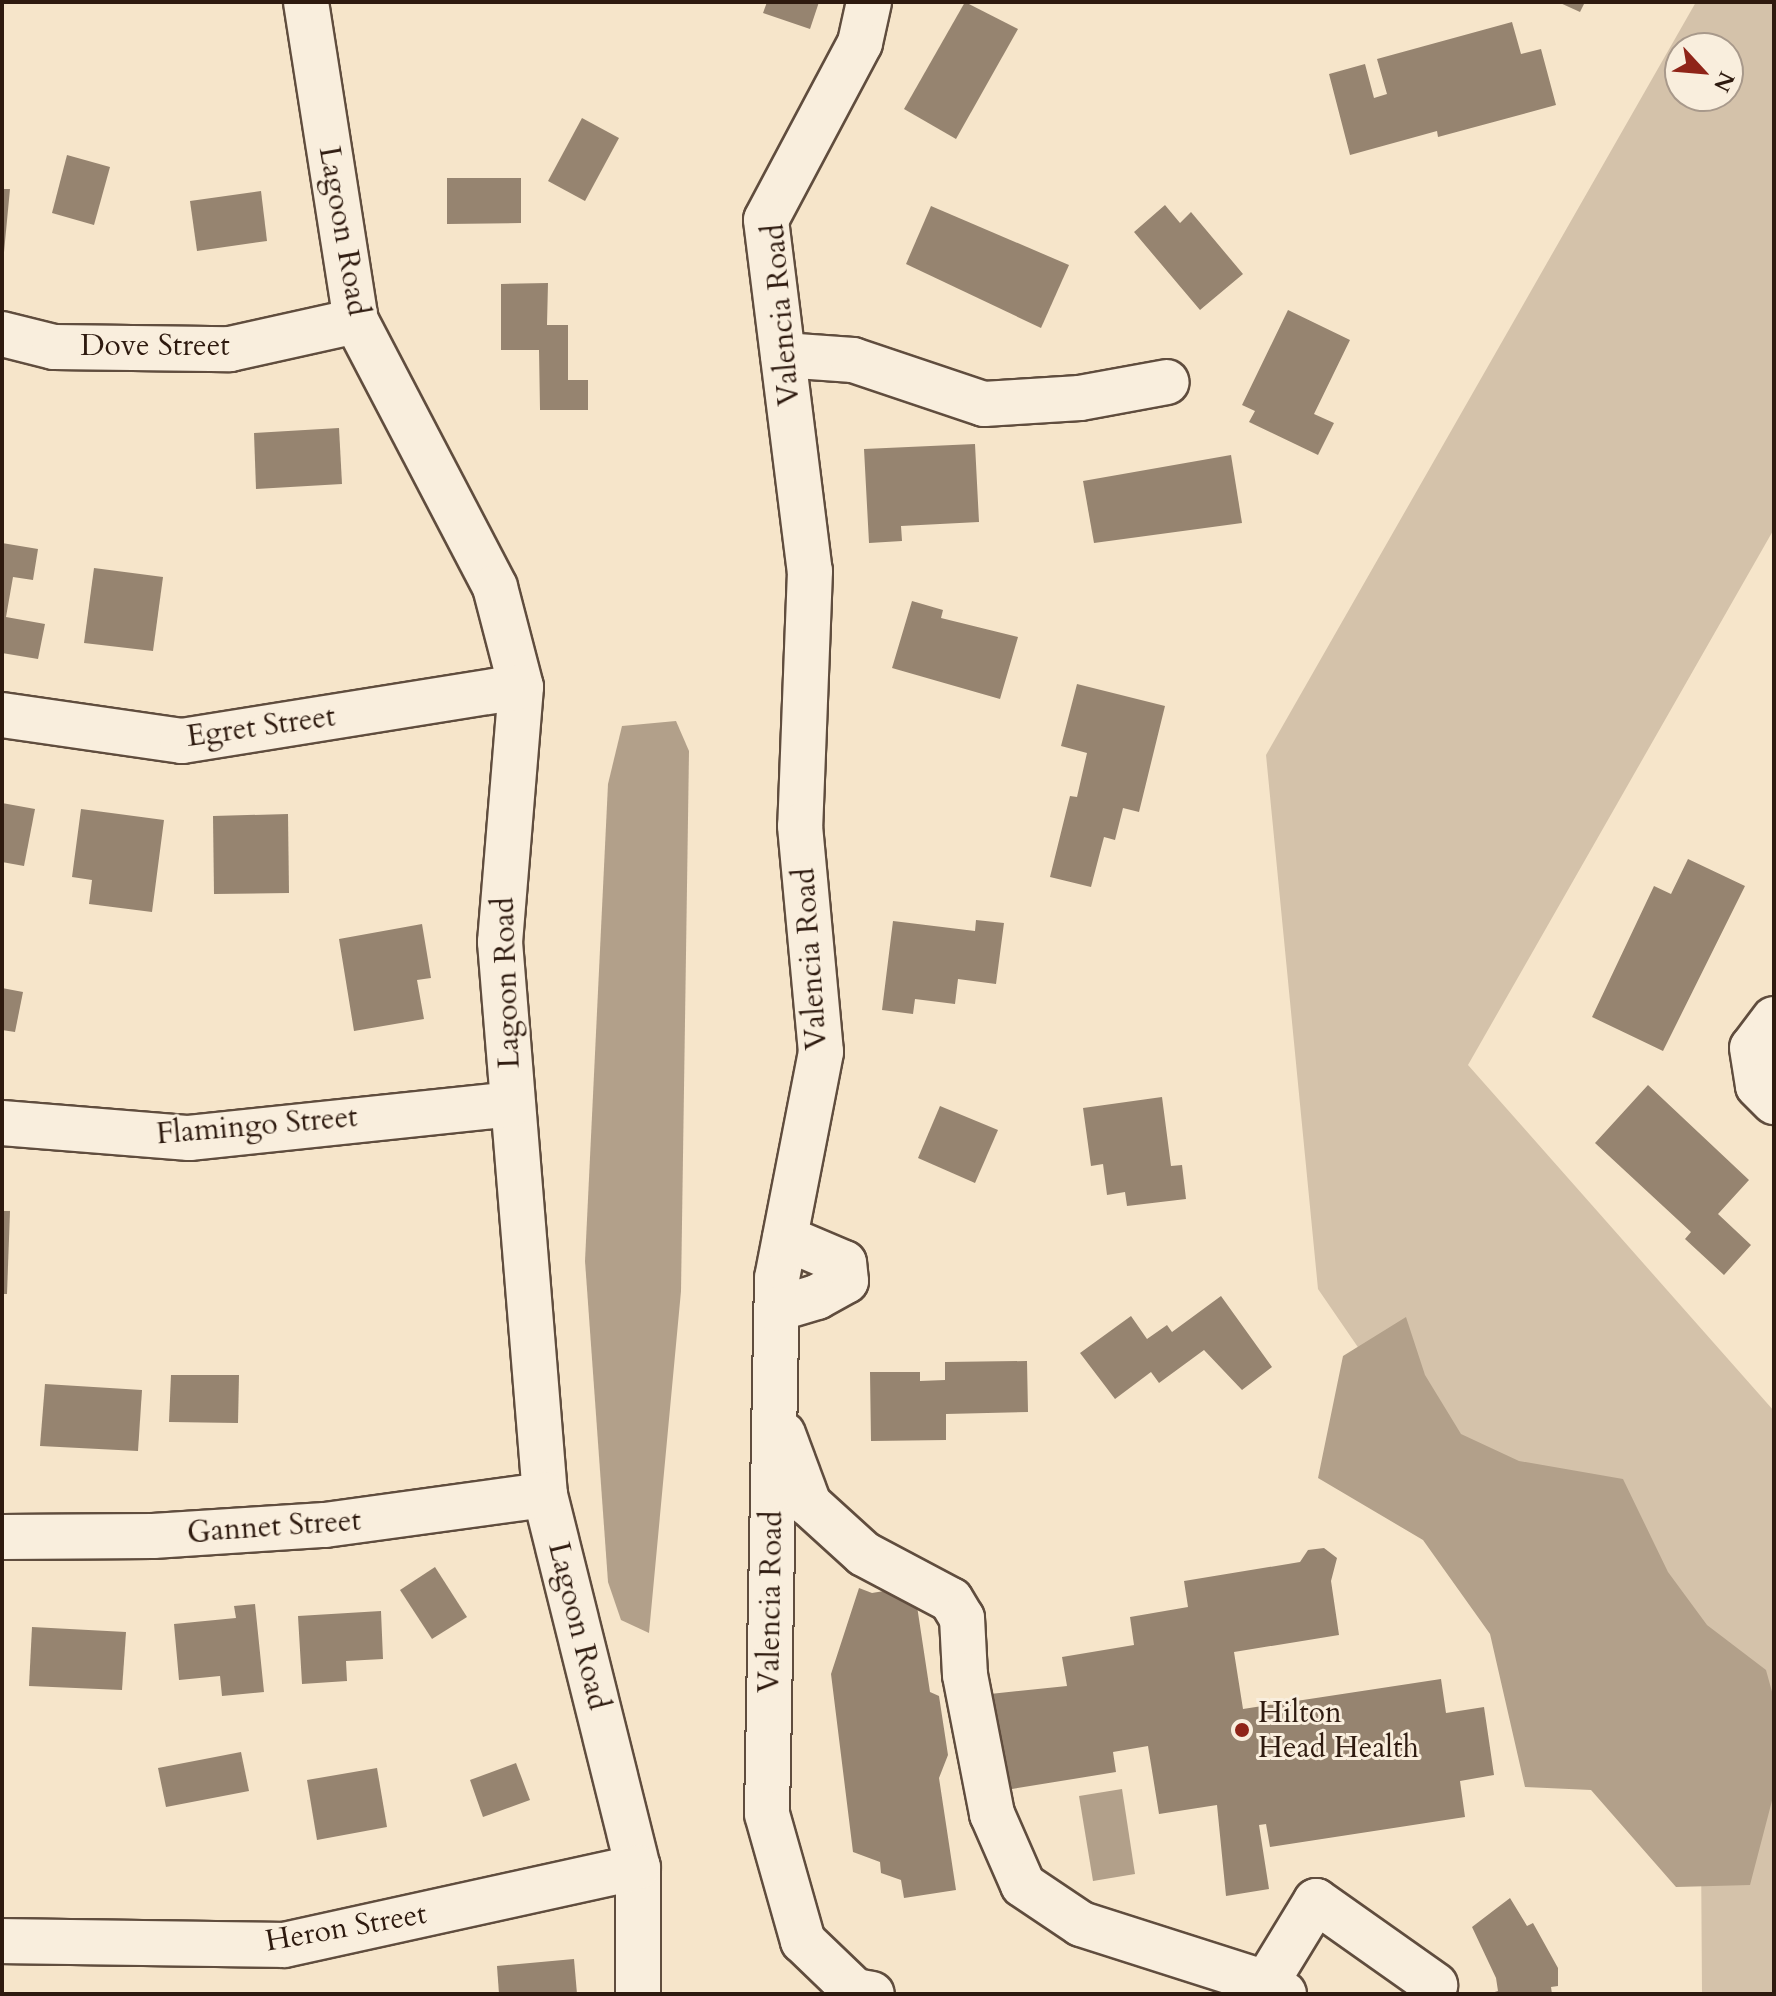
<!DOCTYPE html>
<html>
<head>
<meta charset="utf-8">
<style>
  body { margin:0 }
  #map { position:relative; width:1776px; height:1996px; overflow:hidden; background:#f6e5ca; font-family:Cardo,serif }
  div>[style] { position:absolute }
  .green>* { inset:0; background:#d4c2aa }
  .water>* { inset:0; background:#b2a08a }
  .building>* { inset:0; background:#968470 }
  .roads { filter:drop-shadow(2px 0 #604d3e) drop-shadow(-2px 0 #604d3e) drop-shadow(0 2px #604d3e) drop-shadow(0 -2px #604d3e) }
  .minor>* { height:44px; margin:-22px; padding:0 22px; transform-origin:22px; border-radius:22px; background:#f9eedd }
  .dots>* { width:22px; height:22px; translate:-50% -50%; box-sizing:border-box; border:4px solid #f9eedd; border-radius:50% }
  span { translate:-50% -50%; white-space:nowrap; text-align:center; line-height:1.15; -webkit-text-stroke:6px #f9eedd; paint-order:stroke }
  .street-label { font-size:30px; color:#2e1a0f }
  .poi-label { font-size:30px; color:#2e1a0f }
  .left { translate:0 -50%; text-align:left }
  .frame { position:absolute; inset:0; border:4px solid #2e1a0f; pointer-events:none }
  .north { position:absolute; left:1664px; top:32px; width:80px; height:80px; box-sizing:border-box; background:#f9eedd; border:2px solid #a8998b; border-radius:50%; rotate:116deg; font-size:22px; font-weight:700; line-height:32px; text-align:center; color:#2e1a0f }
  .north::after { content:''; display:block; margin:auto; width:28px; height:36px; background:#8f2418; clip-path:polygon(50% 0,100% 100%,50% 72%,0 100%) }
</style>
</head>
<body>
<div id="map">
  <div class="green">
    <i style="clip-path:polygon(evenodd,1696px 2px,1774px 2px,1774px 529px,1468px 1065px,1774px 1411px,1774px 1994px,1702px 1994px,1701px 1847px,1318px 1289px,1266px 755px,1696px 2px,1680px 48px,1728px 48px,1728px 96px,1680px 96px,1680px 48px)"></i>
  </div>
  <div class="water">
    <i style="clip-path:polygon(676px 721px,689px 751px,681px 1291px,649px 1633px,621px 1620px,608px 1582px,585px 1261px,608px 784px,622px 726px)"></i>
    <i style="clip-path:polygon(1406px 1317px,1425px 1375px,1461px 1434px,1519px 1461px,1623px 1479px,1668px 1572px,1707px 1625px,1766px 1670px,1774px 1699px,1774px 1793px,1750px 1885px,1676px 1887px,1591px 1790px,1525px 1787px,1490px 1634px,1423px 1540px,1318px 1478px,1343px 1356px)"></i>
    <i style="clip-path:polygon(1122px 1789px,1135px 1874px,1093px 1881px,1079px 1796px)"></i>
  </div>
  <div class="building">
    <i style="clip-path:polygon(767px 2px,819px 2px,810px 29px,763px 13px)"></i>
    <i style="clip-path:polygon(965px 2px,1018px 29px,956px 139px,904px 109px)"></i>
    <i style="clip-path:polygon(1558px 2px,1585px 2px,1580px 12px)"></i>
    <i style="clip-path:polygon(1512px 22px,1521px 54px,1541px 49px,1556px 105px,1438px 137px,1437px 131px,1350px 155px,1329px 74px,1365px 64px,1374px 98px,1387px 94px,1377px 59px)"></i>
    <i style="clip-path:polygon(582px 118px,619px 138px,585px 201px,548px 181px)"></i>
    <i style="clip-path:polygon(67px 155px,110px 167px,94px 225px,52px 213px)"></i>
    <i style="clip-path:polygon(447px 178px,521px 178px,521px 223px,447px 224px)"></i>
    <i style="clip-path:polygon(2px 189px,10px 189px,4px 252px,2px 252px)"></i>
    <i style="clip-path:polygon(261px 191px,267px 241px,197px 251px,190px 201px)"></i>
    <i style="clip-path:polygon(1165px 205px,1180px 223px,1191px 212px,1243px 274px,1200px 310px,1134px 232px)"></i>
    <i style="clip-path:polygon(931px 206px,1069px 265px,1041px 328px,906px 264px)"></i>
    <i style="clip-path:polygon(548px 283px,547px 325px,568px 325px,568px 380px,588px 380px,588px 410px,540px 410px,539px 350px,501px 350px,501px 284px)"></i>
    <i style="clip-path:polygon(1288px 310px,1350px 340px,1314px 414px,1334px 423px,1318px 455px,1249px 422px,1255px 411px,1242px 405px)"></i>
    <i style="clip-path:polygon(339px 428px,342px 484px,256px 489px,254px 433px)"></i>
    <i style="clip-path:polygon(975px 444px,979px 522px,901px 526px,902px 541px,869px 543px,864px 449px)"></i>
    <i style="clip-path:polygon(1231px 455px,1242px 523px,1094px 543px,1083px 481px)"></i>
    <i style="clip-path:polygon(2px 543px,38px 549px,33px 580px,13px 577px,6px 617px,45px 624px,38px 659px,2px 653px)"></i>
    <i style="clip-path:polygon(94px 568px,163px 577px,153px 651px,84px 643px)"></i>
    <i style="clip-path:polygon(912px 601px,943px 610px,941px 618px,1018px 637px,1000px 699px,892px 668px)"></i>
    <i style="clip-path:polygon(1077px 684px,1165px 706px,1139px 812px,1123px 808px,1115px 840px,1104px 837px,1091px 887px,1050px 877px,1070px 796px,1077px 797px,1087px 753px,1061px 746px)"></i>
    <i style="clip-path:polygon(2px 803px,35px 809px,24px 866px,2px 862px)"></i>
    <i style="clip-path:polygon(81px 809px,164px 820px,152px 912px,89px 904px,92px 880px,72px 877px)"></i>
    <i style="clip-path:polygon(288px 814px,289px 893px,214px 894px,213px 816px)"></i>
    <i style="clip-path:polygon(1688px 859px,1745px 886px,1663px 1051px,1592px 1017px,1654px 886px,1671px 894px)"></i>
    <i style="clip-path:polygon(976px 920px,1004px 923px,996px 984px,958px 979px,955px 1004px,915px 999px,913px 1014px,882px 1010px,893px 921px,975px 931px)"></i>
    <i style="clip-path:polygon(422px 924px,431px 978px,417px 980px,424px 1019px,354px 1031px,339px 939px)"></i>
    <i style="clip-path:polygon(2px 988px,23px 992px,15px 1032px,2px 1030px)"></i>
    <i style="clip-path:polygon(1648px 1085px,1749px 1180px,1718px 1214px,1751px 1245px,1724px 1275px,1685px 1239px,1691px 1232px,1595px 1143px)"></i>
    <i style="clip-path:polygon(1162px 1097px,1171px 1166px,1182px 1165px,1186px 1199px,1127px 1206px,1125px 1192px,1107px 1195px,1103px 1164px,1091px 1166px,1083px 1108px)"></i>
    <i style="clip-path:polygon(940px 1106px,998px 1130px,975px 1183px,918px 1158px)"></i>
    <i style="clip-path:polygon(2px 1211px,10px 1211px,7px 1294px,2px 1294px)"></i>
    <i style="clip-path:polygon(1221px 1296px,1272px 1367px,1242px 1390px,1204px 1350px,1159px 1383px,1151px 1372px,1115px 1399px,1080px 1353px,1131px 1316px,1147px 1339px,1167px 1325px,1172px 1332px)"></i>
    <i style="clip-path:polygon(1027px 1361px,1028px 1412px,946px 1414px,946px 1440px,871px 1441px,870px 1372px,920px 1372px,920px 1381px,945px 1380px,945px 1362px)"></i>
    <i style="clip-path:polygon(171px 1375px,239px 1375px,238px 1423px,169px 1422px)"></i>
    <i style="clip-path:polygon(45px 1384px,142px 1390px,138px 1451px,40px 1446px)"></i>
    <i style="clip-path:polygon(1324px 1548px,1337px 1558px,1331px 1581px,1339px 1635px,1234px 1652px,1243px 1709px,1441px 1679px,1446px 1713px,1484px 1707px,1494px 1775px,1460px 1781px,1465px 1817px,1270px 1847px,1266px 1824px,1259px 1825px,1269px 1889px,1226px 1896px,1217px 1805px,1159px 1814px,1148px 1746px,1113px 1752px,1116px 1772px,1006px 1790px,990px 1694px,1067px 1686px,1062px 1657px,1134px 1645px,1130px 1617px,1188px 1607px,1184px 1581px,1300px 1562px,1308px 1550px)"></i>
    <i style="clip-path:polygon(435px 1567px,467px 1617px,432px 1639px,400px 1590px)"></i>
    <i style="clip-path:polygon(914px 1586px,930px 1692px,939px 1696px,948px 1755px,939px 1778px,956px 1890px,904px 1898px,901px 1880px,881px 1873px,880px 1862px,853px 1852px,831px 1674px,859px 1588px,872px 1593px)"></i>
    <i style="clip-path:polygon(255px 1604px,264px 1692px,222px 1696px,220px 1676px,179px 1680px,174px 1624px,236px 1618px,234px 1606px)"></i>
    <i style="clip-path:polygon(381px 1611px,383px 1659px,346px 1661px,347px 1681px,302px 1684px,298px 1616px)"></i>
    <i style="clip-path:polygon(32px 1627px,126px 1632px,122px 1690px,29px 1686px)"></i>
    <i style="clip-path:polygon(241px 1752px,249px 1791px,166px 1807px,158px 1768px)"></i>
    <i style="clip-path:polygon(516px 1763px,530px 1800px,483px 1817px,470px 1780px)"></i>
    <i style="clip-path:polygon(377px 1768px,387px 1827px,317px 1840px,307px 1780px)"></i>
    <i style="clip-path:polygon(1510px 1898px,1527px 1926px,1533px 1923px,1558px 1968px,1558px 1986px,1551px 1987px,1552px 1994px,1488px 1994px,1498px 1991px,1496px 1978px,1472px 1927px)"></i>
    <i style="clip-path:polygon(574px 1959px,577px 1994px,499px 1994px,497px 1966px)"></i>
  </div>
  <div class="roads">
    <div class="minor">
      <i style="left:306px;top:2px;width:323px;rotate:81.1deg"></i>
      <i style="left:356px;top:321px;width:300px;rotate:62.4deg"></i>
      <i style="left:495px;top:587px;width:103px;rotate:75.4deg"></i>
      <i style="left:521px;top:687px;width:256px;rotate:94.7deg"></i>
      <i style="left:500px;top:942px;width:555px;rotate:85.35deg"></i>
      <i style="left:545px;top:1495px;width:383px;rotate:76deg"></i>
      <i style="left:638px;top:1867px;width:127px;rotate:90deg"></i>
      <i style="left:869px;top:2px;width:42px;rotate:102.4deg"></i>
      <i style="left:860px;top:43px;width:200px;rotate:118deg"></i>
      <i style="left:766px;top:220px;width:354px;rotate:82.9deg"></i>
      <i style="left:810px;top:571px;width:255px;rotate:92.2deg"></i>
      <i style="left:800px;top:826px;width:227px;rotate:84.7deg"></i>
      <i style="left:821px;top:1052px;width:230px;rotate:101deg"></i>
      <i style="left:777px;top:1278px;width:536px;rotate:91.07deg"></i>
      <i style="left:767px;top:1814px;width:132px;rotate:74.2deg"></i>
      <i style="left:803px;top:1941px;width:72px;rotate:43.9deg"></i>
      <i style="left:855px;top:1991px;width:17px;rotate:10deg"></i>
      <i style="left:2px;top:334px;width:54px;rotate:14deg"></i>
      <i style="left:54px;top:347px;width:176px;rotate:0.7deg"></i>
      <i style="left:230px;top:349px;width:129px;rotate:-12.5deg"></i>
      <i style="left:783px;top:355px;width:70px;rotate:4.1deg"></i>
      <i style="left:853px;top:360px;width:138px;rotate:18.6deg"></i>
      <i style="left:984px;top:404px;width:96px;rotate:-3.6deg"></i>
      <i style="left:1080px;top:398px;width:88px;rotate:-10.4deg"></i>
      <i style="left:2px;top:715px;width:182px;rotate:8.2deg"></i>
      <i style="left:182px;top:741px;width:343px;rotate:-9.1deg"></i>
      <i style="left:1774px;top:1019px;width:36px;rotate:127deg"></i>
      <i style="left:1752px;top:1048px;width:38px;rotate:81deg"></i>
      <i style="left:1758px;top:1086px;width:23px;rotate:45deg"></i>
      <i style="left:2px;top:1123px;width:188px;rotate:4.6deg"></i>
      <i style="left:189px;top:1138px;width:325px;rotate:-6deg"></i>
      <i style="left:777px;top:1309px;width:42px;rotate:-16.7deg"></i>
      <i style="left:817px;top:1297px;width:33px;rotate:-29deg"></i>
      <i style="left:846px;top:1281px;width:18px;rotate:-96deg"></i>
      <i style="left:844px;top:1263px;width:64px;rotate:-157deg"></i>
      <i style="left:783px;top:1434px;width:75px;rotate:69.6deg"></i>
      <i style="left:809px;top:1504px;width:74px;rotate:42.3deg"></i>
      <i style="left:864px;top:1554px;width:98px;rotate:27.9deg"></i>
      <i style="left:951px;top:1600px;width:21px;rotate:59deg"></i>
      <i style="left:962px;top:1618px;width:57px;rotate:87deg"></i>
      <i style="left:965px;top:1675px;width:142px;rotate:79deg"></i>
      <i style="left:992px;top:1814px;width:77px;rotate:66.4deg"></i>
      <i style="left:1023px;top:1885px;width:70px;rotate:33.9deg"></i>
      <i style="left:1081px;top:1924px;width:194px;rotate:17.7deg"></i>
      <i style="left:1266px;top:1983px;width:21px;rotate:31deg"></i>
      <i style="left:2px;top:1537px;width:151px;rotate:-0.4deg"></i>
      <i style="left:153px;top:1536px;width:172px;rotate:-3.7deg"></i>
      <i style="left:325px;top:1525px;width:222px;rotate:-7.8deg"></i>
      <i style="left:2px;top:1941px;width:282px;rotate:0.8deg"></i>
      <i style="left:284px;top:1945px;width:362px;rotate:-12.4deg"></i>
      <i style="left:1266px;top:1983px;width:96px;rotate:-58.6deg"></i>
      <i style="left:1316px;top:1901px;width:146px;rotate:35.2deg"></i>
    </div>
  </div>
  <div class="dots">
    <i style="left:1242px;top:1730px;background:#8f2418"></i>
  </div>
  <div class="street-label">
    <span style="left:343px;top:231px;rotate:80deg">Lagoon Road</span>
    <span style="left:782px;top:315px;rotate:-95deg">Valencia Road</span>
    <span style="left:155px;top:346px">Dove Street</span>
    <span style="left:261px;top:727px;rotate:-8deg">Egret Street</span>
    <span style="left:811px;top:959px;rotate:-94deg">Valencia Road</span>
    <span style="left:507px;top:983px;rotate:-92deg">Lagoon Road</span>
    <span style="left:257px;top:1126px;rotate:-5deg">Flamingo Street</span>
    <span style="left:274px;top:1527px;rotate:-4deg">Gannet Street</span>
    <span style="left:771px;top:1602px;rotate:-89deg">Valencia Road</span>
    <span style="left:578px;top:1626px;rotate:76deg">Lagoon Road</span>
    <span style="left:346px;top:1928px;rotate:-10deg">Heron Street</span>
  </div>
  <div class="poi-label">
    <span class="left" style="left:1258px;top:1730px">Hilton<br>Head Health</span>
  </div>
  <div class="frame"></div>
  <div class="north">N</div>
</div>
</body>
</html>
